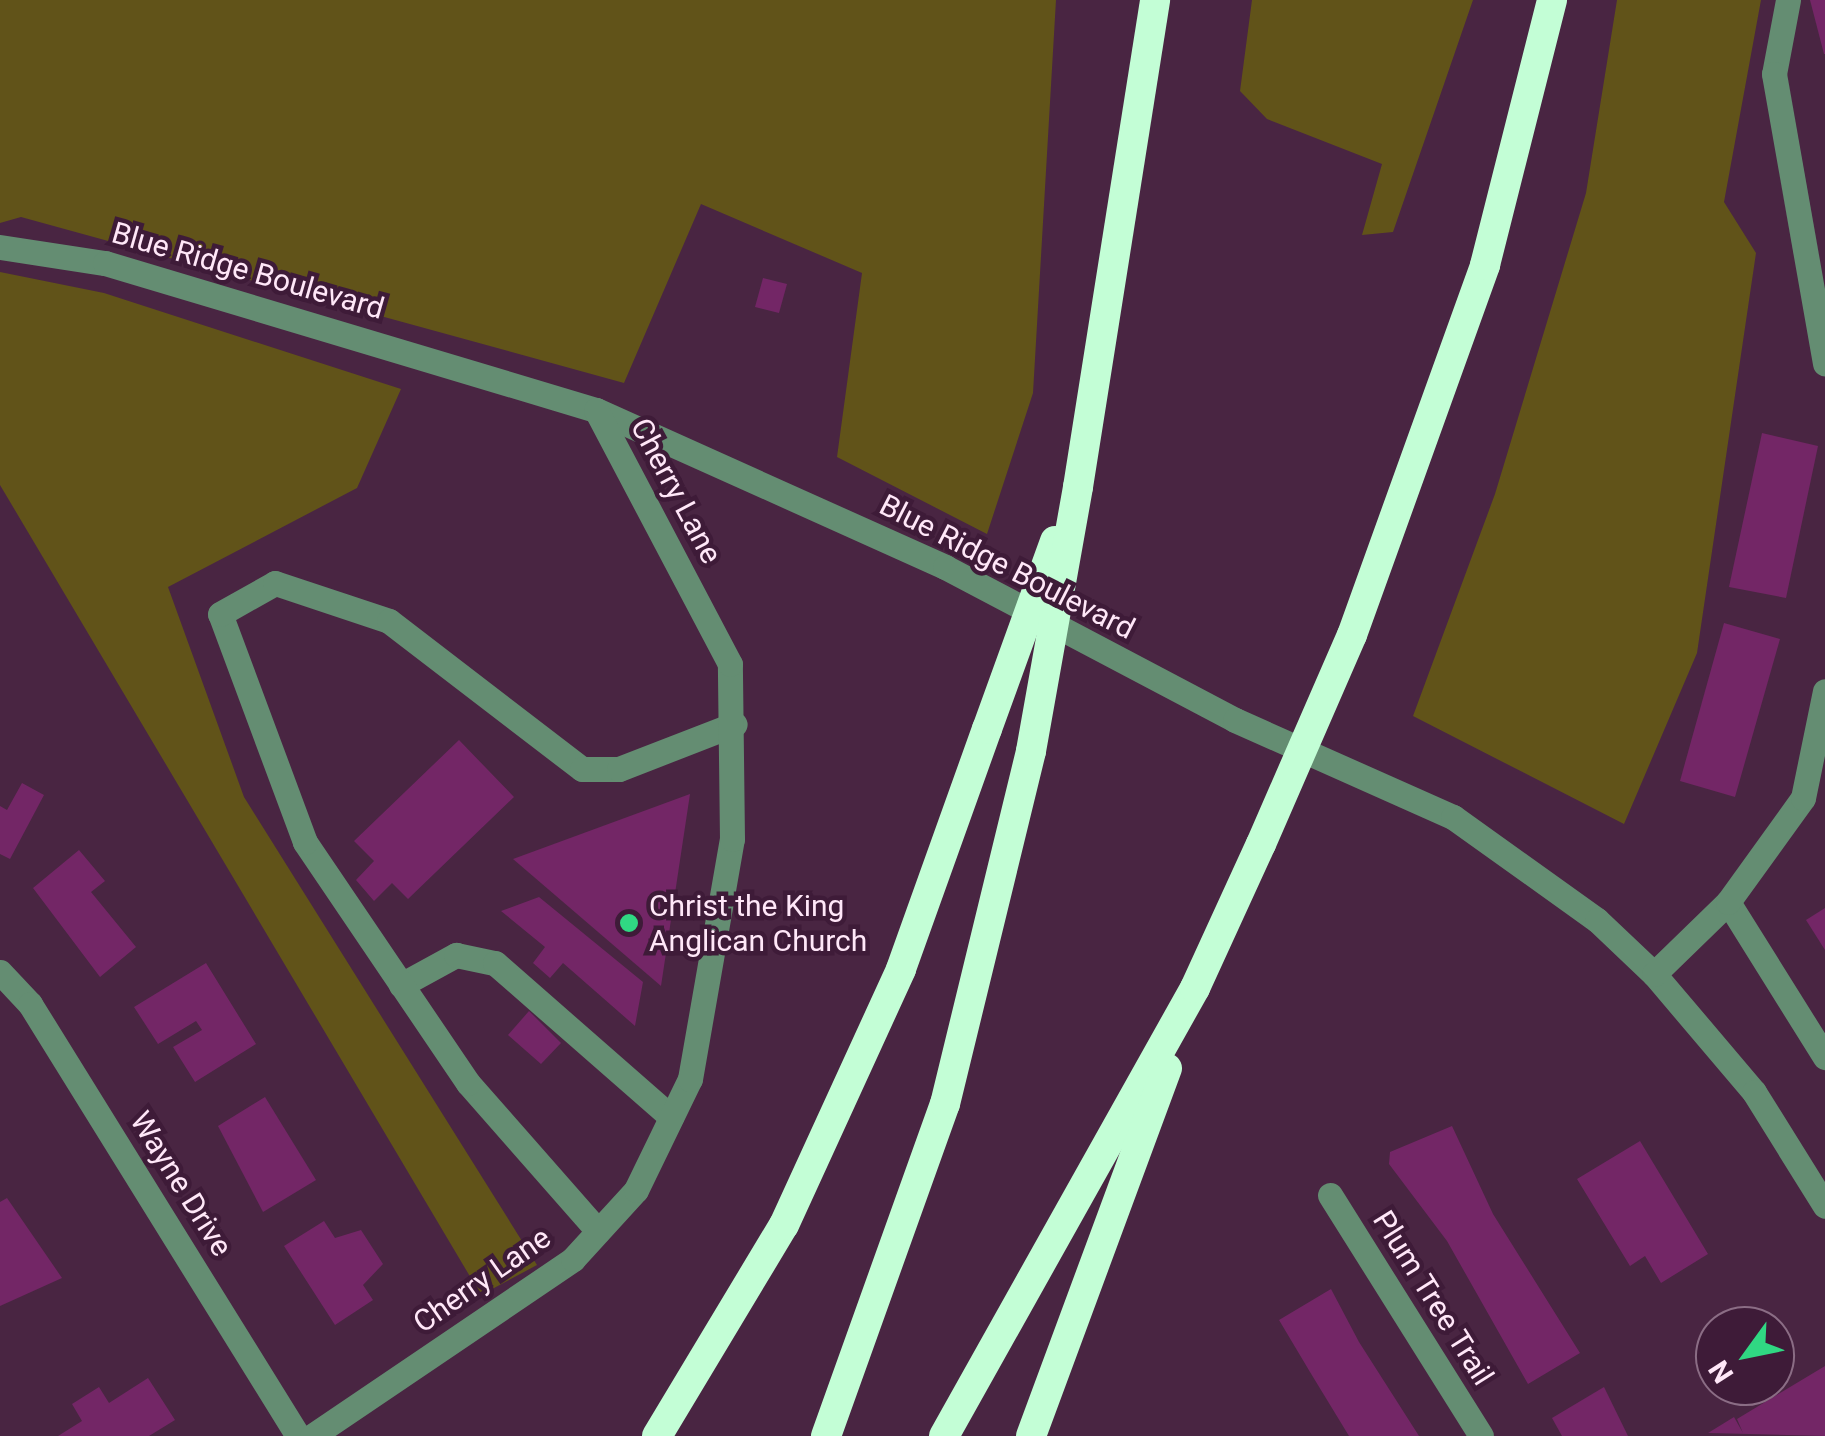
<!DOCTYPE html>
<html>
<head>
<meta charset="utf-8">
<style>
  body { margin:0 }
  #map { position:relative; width:1825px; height:1436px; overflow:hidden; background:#492542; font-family:Roboto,sans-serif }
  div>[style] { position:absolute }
  .green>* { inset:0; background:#615319 }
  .building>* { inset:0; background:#732666 }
  .minor>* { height:25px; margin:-12.5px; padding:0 12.5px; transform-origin:12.5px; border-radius:12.5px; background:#648d72 }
  .highway>* { height:30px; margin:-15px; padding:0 15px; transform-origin:15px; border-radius:15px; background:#c3fed6 }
  .highway-bridge>* { height:30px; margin:-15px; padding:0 15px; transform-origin:15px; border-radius:15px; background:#c3fed6 }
  .dots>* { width:28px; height:28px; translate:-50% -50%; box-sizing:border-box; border:5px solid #3e1b38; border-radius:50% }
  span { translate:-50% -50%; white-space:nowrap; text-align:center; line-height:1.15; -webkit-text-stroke:9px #3e1b38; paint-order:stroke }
  .street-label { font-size:30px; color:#ffe7f8 }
  .poi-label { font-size:30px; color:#ffe7f8 }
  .left { translate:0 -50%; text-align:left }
  .north { position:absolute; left:1695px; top:1306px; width:100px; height:100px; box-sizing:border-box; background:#3e1b38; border:2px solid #8b6d85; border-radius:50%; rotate:237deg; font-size:28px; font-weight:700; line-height:40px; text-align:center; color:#ffe7f8 }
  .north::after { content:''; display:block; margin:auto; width:35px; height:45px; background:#30d883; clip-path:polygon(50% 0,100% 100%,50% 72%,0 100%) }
</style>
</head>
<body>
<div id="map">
  <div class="green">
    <i style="clip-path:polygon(0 0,1056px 0,1033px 393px,987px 534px,837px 457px,862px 273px,701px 204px,624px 383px,21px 217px,0 223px)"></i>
    <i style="clip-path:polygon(1252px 0,1473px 0,1393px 232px,1362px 235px,1382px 164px,1267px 119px,1240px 91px)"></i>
    <i style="clip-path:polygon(1617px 0,1761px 0,1724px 202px,1756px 253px,1697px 653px,1624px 824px,1413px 716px,1495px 494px,1586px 193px)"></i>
    <i style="clip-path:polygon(0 272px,104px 293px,401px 389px,357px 488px,168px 587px,244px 797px,537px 1265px,481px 1295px,0 485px)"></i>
  </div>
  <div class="building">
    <i style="clip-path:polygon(1810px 0,1825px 0,1825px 54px,1824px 54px)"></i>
    <i style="clip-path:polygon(763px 278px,787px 284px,779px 313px,755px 307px)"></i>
    <i style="clip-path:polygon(1762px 433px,1818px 446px,1786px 598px,1729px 587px)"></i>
    <i style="clip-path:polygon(1724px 623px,1780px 639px,1735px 797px,1680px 781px)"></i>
    <i style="clip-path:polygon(459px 740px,514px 797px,408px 899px,392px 883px,374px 901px,356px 880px,374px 861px,354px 841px)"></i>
    <i style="clip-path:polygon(22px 783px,44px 795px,10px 859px,0 854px,0 806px,7px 810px)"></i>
    <i style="clip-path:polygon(690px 794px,661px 986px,513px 859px)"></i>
    <i style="clip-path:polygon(79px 850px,105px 881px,91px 892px,136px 947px,100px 977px,33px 888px)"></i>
    <i style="clip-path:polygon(539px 897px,643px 982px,635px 1026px,563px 963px,550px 978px,533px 963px,545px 947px,501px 911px)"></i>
    <i style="clip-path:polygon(1825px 908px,1825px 950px,1806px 920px)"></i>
    <i style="clip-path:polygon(206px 963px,256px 1044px,195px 1082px,173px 1047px,202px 1030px,196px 1021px,158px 1044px,134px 1007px)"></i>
    <i style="clip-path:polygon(529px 1011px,561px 1043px,541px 1064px,508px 1035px)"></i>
    <i style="clip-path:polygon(265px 1097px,316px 1180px,263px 1212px,218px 1126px)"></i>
    <i style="clip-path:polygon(1452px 1126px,1493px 1214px,1580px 1353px,1528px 1384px,1447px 1241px,1389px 1164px,1390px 1152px)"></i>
    <i style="clip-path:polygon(1640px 1141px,1708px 1254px,1661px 1283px,1645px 1256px,1630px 1266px,1577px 1179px)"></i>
    <i style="clip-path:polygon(7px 1198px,62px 1278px,0 1306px,0 1202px)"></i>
    <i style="clip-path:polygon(324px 1221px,335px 1238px,361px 1230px,383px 1264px,363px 1285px,373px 1300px,335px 1325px,284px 1246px)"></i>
    <i style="clip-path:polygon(1331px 1289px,1359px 1342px,1419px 1436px,1349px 1436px,1310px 1372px,1279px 1320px)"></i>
    <i style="clip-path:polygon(1825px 1366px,1825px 1436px,1708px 1433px,1734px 1417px,1743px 1433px,1737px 1419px)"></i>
    <i style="clip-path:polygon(148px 1378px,175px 1420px,149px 1436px,58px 1436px,82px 1421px,72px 1404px,99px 1387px,109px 1403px)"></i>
    <i style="clip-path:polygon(1604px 1387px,1628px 1436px,1562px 1436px,1552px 1418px)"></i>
  </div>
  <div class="minor">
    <i style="left:1788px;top:0;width:75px;rotate:100.7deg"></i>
    <i style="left:1774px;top:74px;width:294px;rotate:80deg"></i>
    <i style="left:0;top:247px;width:106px;rotate:8.7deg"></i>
    <i style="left:105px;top:263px;width:513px;rotate:16.67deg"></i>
    <i style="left:596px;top:410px;width:383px;rotate:24.2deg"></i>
    <i style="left:945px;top:567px;width:328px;rotate:27.8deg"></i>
    <i style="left:1235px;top:720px;width:239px;rotate:24deg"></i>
    <i style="left:1453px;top:817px;width:177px;rotate:35.6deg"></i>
    <i style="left:1597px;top:920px;width:79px;rotate:43.5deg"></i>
    <i style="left:1654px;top:974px;width:155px;rotate:49.7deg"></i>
    <i style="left:1754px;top:1092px;width:134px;rotate:58.1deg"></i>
    <i style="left:1728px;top:902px;width:183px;rotate:58deg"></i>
    <i style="left:0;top:972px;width:44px;rotate:46.8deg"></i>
    <i style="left:30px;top:1004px;width:508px;rotate:58.19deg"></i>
    <i style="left:1654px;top:974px;width:103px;rotate:-44.2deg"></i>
    <i style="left:1728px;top:902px;width:128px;rotate:-54.2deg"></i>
    <i style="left:1803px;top:798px;width:109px;rotate:-78.4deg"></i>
    <i style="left:401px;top:985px;width:63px;rotate:-28.6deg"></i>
    <i style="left:456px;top:955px;width:40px;rotate:12deg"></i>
    <i style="left:495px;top:963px;width:234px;rotate:41.2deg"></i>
    <i style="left:1330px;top:1195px;width:284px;rotate:57.9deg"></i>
    <i style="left:598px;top:1231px;width:197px;rotate:-131.3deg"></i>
    <i style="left:468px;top:1083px;width:291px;rotate:-124.1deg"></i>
    <i style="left:305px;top:842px;width:243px;rotate:-110.4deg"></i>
    <i style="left:220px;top:614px;width:63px;rotate:-29.4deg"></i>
    <i style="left:275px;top:583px;width:120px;rotate:18.4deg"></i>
    <i style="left:389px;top:621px;width:243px;rotate:37.5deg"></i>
    <i style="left:582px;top:769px;width:37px"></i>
    <i style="left:619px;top:769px;width:124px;rotate:-21.2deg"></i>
    <i style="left:312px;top:1436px;width:315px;rotate:-34.1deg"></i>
    <i style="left:573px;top:1259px;width:93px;rotate:-47.6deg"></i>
    <i style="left:636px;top:1190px;width:123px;rotate:-64.1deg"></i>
    <i style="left:690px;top:1079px;width:244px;rotate:-80.1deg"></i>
    <i style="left:732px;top:839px;width:175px;rotate:-90.7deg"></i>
    <i style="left:730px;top:664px;width:287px;rotate:-117.8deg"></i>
  </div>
  <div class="highway">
    <i style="left:1078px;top:487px;width:493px;rotate:-81deg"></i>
    <i style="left:1352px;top:635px;width:393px;rotate:-70.2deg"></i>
    <i style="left:1485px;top:265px;width:273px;rotate:-75.8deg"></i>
    <i style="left:657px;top:1436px;width:246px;rotate:-59deg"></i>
    <i style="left:784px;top:1225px;width:281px;rotate:-65.4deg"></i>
    <i style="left:901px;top:969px;width:255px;rotate:-70.3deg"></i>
    <i style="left:826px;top:1436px;width:353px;rotate:-70.3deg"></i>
    <i style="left:945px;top:1104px;width:363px;rotate:-76.3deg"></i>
    <i style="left:944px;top:1436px;width:514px;rotate:-60.74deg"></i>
    <i style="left:1195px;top:988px;width:158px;rotate:-65.4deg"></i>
    <i style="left:1031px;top:1436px;width:392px;rotate:-69.7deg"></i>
  </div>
  <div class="highway-bridge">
    <i style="left:987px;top:729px;width:200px;rotate:-70.1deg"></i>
    <i style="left:1031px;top:751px;width:268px;rotate:-79.9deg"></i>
    <i style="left:1261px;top:844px;width:228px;rotate:-66.5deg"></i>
  </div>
  <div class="dots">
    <i style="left:629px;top:923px;background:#30d883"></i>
  </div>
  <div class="street-label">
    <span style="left:248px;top:271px;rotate:16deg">Blue Ridge Boulevard</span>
    <span style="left:676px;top:491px;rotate:62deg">Cherry Lane</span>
    <span style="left:1007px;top:567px;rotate:27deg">Blue Ridge Boulevard</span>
    <span style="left:181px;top:1184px;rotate:58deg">Wayne Drive</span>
    <span style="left:482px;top:1280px;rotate:-35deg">Cherry Lane</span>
    <span style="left:1433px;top:1298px;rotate:58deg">Plum Tree Trail</span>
  </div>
  <div class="poi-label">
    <span class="left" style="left:649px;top:923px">Christ the King<br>Anglican Church</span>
  </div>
  <div class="north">N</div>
</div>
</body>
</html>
